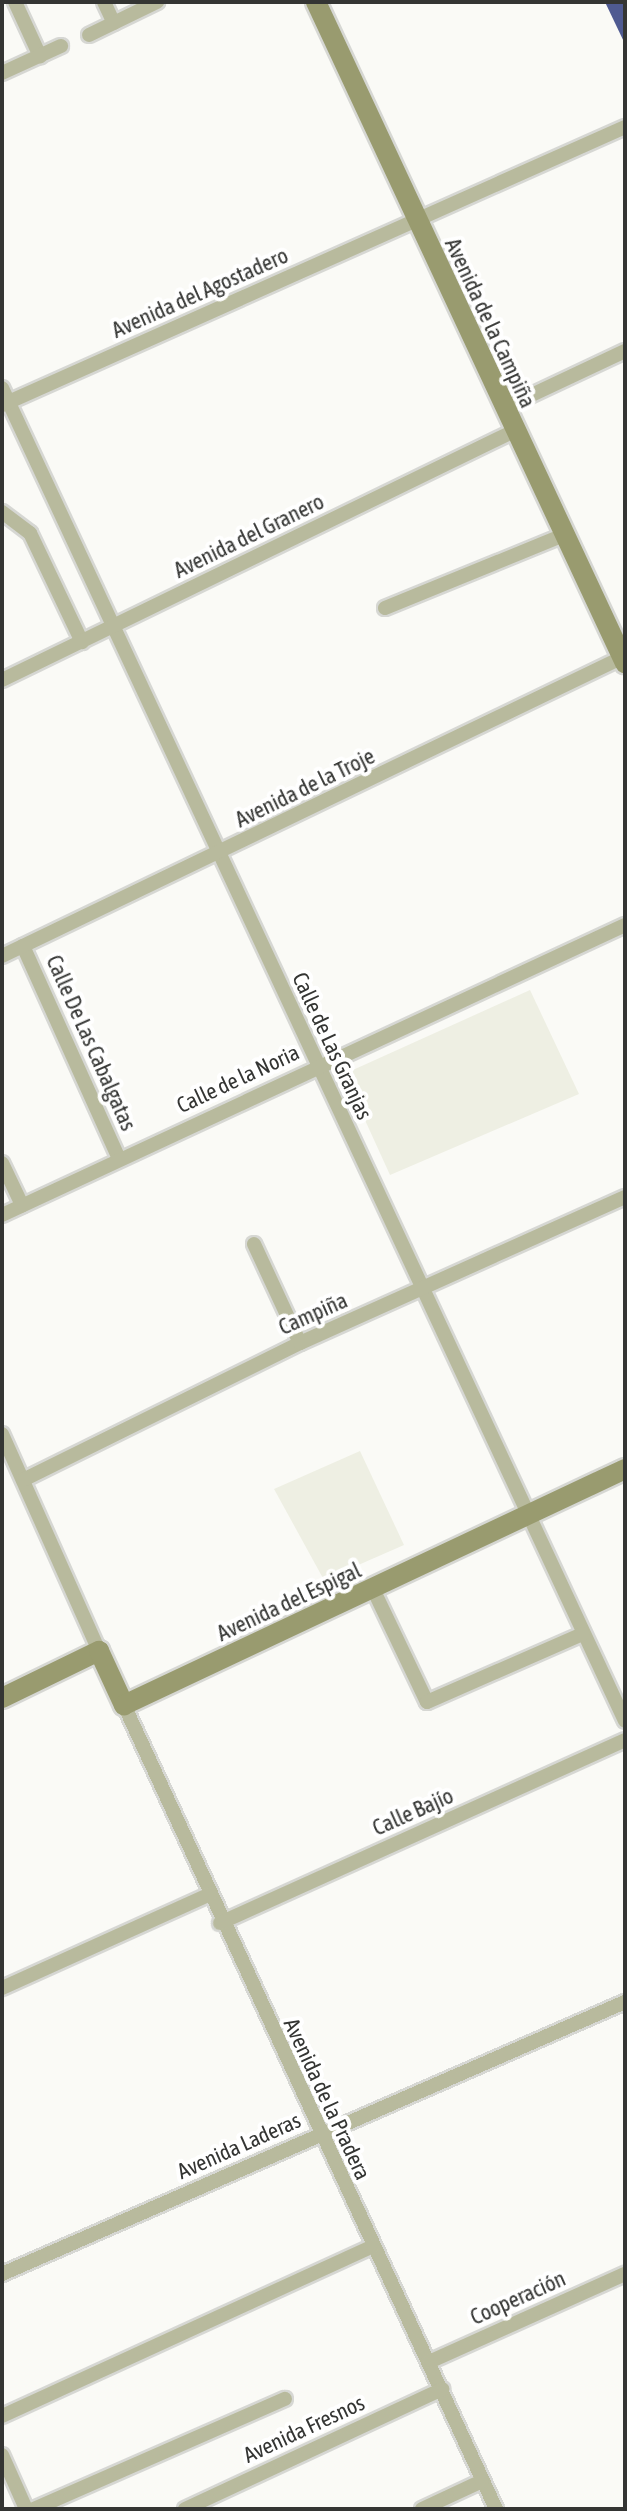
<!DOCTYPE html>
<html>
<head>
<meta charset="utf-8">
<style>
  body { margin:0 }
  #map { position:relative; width:627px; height:2511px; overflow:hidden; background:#fafaf6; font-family:"Asap Condensed",sans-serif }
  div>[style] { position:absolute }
  .built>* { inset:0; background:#eeefe3 }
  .building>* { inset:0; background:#4f5a91 }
  .roads { filter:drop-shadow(2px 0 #d6d7d3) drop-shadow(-2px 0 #d6d7d3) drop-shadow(0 2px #d6d7d3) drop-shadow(0 -2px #d6d7d3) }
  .street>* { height:14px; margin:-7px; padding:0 7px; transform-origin:7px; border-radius:7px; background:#b8ba9d }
  .secondary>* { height:20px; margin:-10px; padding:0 10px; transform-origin:10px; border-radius:10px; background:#999b6f }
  span { translate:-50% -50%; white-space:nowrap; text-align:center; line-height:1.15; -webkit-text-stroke:8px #fff; paint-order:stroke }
  .street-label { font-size:22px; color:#343533 }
  .frame { position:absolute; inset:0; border:4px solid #343533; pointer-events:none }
</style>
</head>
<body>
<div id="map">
  <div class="built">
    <i style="clip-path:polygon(530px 990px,579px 1094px,390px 1175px,344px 1074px)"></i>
    <i style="clip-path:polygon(360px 1451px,404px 1545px,324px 1580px,274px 1489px)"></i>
  </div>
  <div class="building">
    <i style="clip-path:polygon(605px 2px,625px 2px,625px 44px)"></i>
  </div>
  <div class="roads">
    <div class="street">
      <i style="left:15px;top:2px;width:60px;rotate:65.2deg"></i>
      <i style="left:104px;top:2px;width:23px;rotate:65deg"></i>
      <i style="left:89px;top:35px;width:76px;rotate:-25.9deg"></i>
      <i style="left:2px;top:73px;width:65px;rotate:-24.6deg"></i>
      <i style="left:2px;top:388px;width:1471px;rotate:64.95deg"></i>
      <i style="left:2px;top:405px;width:682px;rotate:-24.05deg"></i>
      <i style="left:504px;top:408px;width:134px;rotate:-25.2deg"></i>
      <i style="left:2px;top:512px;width:35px;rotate:37deg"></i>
      <i style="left:30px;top:533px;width:121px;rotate:64.5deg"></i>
      <i style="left:385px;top:608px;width:193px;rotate:-22.2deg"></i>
      <i style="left:2px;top:680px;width:569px;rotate:-25.93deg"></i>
      <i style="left:23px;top:946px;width:234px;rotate:65.7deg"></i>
      <i style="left:2px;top:956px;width:691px;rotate:-25.71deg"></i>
      <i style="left:2px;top:1163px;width:47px;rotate:64.5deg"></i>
      <i style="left:2px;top:1215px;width:687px;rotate:-24.96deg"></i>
      <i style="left:254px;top:1244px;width:109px;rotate:65.1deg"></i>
      <i style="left:2px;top:1434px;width:238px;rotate:65.9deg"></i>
      <i style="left:23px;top:1480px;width:309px;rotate:-26.3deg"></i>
      <i style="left:300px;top:1343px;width:356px;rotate:-24.2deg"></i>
      <i style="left:373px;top:1589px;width:125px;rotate:64.5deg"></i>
      <i style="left:427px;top:1702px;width:170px;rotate:-23.6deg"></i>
      <i style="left:124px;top:1705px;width:886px;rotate:65.17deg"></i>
      <i style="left:220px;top:1923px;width:444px;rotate:-24.3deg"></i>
      <i style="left:2px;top:1988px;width:228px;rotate:-24.3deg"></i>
      <i style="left:2px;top:2274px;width:680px;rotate:-23.59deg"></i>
      <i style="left:429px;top:2362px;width:215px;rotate:-24.2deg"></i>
      <i style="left:2px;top:2416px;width:408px;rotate:-24.6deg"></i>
      <i style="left:2px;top:2455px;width:59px;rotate:66deg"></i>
      <i style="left:34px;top:2509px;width:274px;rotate:-23.7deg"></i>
      <i style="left:185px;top:2509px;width:284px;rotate:-25deg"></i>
      <i style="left:422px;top:2509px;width:66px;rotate:-25deg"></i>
    </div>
    <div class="secondary">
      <i style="left:316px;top:2px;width:730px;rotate:64.95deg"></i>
      <i style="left:2px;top:1698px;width:108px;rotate:-25.9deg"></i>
      <i style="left:99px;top:1651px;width:60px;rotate:65.2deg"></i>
      <i style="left:124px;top:1705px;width:554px;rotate:-25.22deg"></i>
    </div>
  </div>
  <div class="street-label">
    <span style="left:200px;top:293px;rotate:-24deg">Avenida del Agostadero</span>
    <span style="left:490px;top:323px;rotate:65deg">Avenida de la Campiña</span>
    <span style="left:249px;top:536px;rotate:-26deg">Avenida del Granero</span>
    <span style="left:305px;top:788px;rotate:-26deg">Avenida de la Troje</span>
    <span style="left:91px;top:1043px;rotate:66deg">Calle De Las Cabalgatas</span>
    <span style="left:332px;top:1046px;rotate:65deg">Calle de Las Granjas</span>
    <span style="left:238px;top:1079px;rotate:-25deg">Calle de la Noria</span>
    <span style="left:313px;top:1314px;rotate:-24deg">Campiña</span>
    <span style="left:289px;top:1602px;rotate:-25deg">Avenida del Espigal</span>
    <span style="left:413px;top:1812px;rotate:-24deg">Calle Bajío</span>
    <span style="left:327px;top:2099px;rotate:65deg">Avenida de la Pradera</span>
    <span style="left:239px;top:2146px;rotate:-24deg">Avenida Laderas</span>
    <span style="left:518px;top:2298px;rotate:-24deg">Cooperación</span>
    <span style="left:304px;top:2429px;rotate:-25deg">Avenida Fresnos</span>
  </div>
  <div class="frame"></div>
</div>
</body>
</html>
